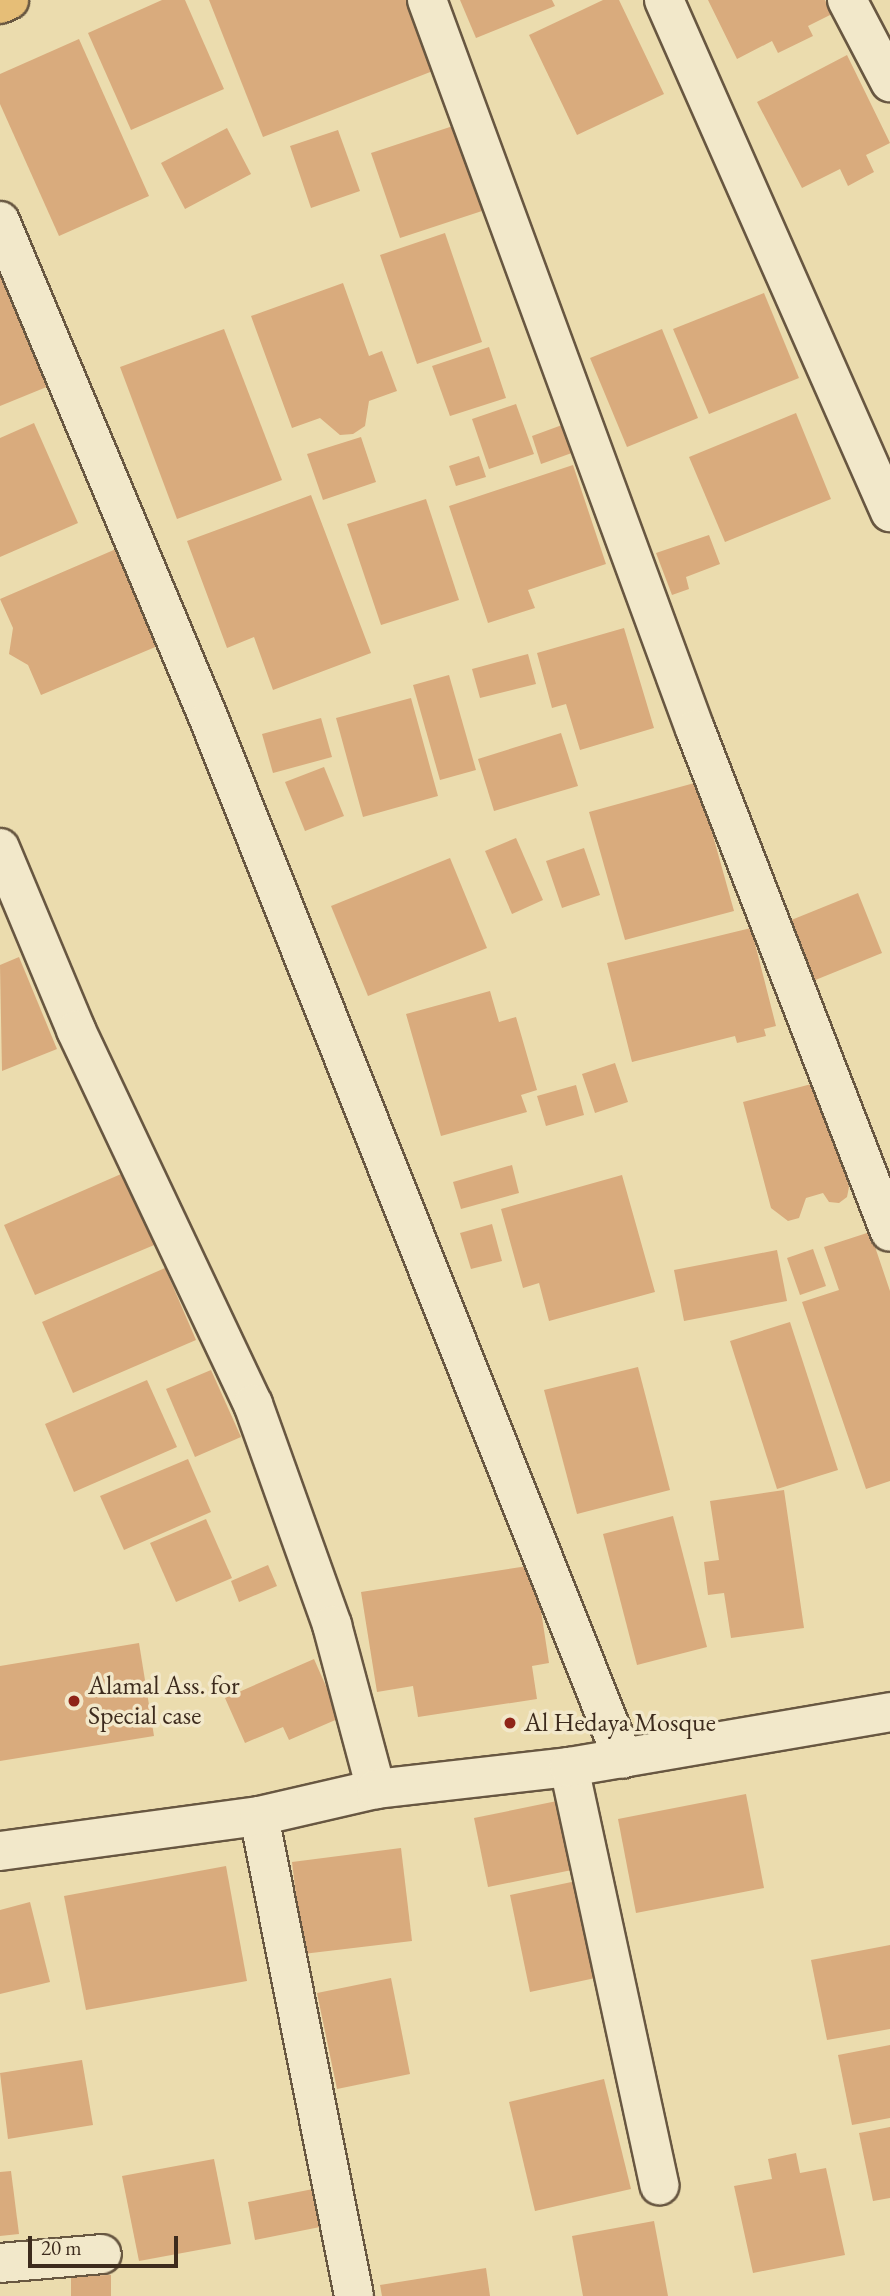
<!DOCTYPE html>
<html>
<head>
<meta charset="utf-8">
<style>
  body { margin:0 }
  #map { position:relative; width:890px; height:2296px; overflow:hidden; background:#ebdcae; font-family:"EB Garamond",serif }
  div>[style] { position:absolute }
  .building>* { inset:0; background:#d9ab7d }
  .roads { filter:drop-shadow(2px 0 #685741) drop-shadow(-2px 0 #685741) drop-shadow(0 2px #685741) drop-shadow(0 -2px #685741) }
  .minor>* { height:38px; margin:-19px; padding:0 19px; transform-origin:19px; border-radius:19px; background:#f2e8ca }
  .major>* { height:38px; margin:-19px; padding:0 19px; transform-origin:19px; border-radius:19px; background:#e6be77 }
  .dots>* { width:19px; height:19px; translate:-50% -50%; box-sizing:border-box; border:4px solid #f2e8ca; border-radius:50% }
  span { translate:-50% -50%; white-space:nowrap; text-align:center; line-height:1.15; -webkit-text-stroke:7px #f2e8ca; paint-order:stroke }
  .poi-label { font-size:26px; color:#3d2b1d }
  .left { translate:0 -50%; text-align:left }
  .scale { position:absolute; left:28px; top:2236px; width:150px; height:32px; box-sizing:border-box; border:4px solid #3d2b1d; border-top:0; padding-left:9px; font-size:21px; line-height:24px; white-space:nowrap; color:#3d2b1d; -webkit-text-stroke:5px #f2e8ca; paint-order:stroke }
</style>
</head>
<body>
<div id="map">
  <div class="building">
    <i style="clip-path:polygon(162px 0,185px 0,224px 89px,131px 130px,88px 33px)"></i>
    <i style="clip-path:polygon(209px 0,410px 0,438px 69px,263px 137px)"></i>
    <i style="clip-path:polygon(460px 0,552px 0,555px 6px,476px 38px)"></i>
    <i style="clip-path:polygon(603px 0,619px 0,664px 94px,577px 135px,529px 35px)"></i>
    <i style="clip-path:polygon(708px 0,825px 0,832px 14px,808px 26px,813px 36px,778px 53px,772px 41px,737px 59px)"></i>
    <i style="clip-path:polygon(79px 39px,149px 196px,59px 236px,0 104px,0 74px)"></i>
    <i style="clip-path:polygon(847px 55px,890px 143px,866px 155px,874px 172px,848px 186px,840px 169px,802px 188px,757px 102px)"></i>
    <i style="clip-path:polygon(453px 126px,482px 211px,400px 238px,371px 153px)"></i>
    <i style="clip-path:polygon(227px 128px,251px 174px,185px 209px,161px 163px)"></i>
    <i style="clip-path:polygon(338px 130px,360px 191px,311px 208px,290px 146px)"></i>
    <i style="clip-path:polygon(445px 233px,482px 342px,417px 364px,380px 255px)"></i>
    <i style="clip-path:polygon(0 267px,49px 386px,0 406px)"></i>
    <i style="clip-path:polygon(343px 283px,369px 356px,382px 351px,397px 391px,369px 401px,365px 426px,353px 434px,340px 435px,320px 418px,292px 428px,251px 316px)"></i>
    <i style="clip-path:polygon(764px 293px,799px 378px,709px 414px,673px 329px)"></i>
    <i style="clip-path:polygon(224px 329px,282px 480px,177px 519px,120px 367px)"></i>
    <i style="clip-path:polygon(662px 329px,698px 418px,627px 447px,590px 358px)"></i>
    <i style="clip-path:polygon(489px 347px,506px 398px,450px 416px,432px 366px)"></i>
    <i style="clip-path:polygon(516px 404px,534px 454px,489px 469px,472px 419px)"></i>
    <i style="clip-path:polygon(796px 413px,831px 499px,725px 542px,689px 457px)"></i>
    <i style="clip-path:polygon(573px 421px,583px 449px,541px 464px,532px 436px)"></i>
    <i style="clip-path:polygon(34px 423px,78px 523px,0 557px,0 438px)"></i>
    <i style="clip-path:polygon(361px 437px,376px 482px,323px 500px,307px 454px)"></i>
    <i style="clip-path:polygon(479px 456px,486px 477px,456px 486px,449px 466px)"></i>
    <i style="clip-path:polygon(573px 465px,606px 564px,528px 590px,535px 608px,488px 623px,449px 506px)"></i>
    <i style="clip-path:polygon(311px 495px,371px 653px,273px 690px,254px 637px,227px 648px,187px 541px)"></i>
    <i style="clip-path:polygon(426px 499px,459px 600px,381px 625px,347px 524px)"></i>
    <i style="clip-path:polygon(709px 535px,720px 564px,686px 577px,689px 589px,672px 595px,656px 553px)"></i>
    <i style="clip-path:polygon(130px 543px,172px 640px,41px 695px,28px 665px,9px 654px,13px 628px,0 599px)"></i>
    <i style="clip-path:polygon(624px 628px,654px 728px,580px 750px,566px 704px,552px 708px,537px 653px)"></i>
    <i style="clip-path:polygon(528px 654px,536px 684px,480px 698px,472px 669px)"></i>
    <i style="clip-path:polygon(449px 675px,476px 770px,440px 780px,413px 685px)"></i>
    <i style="clip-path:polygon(411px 698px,438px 796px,363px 817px,336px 718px)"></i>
    <i style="clip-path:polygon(321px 718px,332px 757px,273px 773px,262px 734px)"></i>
    <i style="clip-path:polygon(561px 733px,578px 786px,494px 811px,478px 759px)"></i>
    <i style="clip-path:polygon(324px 767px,344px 816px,305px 831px,285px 782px)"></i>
    <i style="clip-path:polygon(698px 782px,734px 911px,625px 940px,589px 812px)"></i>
    <i style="clip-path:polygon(516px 838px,543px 900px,512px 914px,485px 851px)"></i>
    <i style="clip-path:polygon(584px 848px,600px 895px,562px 908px,546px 861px)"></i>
    <i style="clip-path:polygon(450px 858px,487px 948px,368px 996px,331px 906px)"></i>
    <i style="clip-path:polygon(858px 893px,882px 953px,803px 985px,779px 925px)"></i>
    <i style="clip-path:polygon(751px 928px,776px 1026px,764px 1029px,766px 1036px,737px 1043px,735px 1036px,632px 1062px,607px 963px)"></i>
    <i style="clip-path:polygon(19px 957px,57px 1049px,2px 1071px,0 965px)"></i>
    <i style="clip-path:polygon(490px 991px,499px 1022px,516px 1017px,537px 1090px,521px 1095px,527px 1112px,441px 1136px,406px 1014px)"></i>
    <i style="clip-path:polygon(615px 1063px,628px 1102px,595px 1113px,582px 1074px)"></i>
    <i style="clip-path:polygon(819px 1082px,849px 1187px,847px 1197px,839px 1203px,829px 1202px,823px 1193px,806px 1198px,799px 1218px,788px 1221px,771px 1208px,743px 1102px)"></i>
    <i style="clip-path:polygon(576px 1085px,584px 1115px,546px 1126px,537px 1096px)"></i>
    <i style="clip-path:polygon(512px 1165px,519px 1193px,461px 1209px,453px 1182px)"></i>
    <i style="clip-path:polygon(128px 1171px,159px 1243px,35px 1295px,4px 1225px)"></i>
    <i style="clip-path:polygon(622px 1175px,655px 1292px,549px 1321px,539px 1283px,523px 1288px,501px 1209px)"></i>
    <i style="clip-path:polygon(492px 1224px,502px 1261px,471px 1269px,460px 1233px)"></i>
    <i style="clip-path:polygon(870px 1232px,890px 1291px,890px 1481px,866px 1489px,802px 1302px,839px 1290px,824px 1247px)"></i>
    <i style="clip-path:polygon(813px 1249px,826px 1286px,800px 1295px,787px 1258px)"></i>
    <i style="clip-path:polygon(777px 1250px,787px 1301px,684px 1321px,674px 1270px)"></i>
    <i style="clip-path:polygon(165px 1268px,196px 1340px,73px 1393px,42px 1322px)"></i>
    <i style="clip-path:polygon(790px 1322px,838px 1470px,777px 1489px,730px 1341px)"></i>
    <i style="clip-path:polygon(638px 1367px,670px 1490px,577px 1514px,544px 1390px)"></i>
    <i style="clip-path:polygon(211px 1370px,241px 1437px,195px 1457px,166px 1389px)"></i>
    <i style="clip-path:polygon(147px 1380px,177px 1447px,74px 1492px,45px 1424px)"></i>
    <i style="clip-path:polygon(188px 1459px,211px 1512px,124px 1550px,100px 1496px)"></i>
    <i style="clip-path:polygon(784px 1490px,804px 1628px,731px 1638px,724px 1593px,708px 1595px,704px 1562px,719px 1560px,710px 1501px)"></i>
    <i style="clip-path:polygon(673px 1516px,707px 1647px,637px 1665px,603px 1534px)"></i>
    <i style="clip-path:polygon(206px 1519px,232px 1578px,176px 1602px,150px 1543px)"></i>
    <i style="clip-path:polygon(268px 1565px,277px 1586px,239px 1602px,231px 1581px)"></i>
    <i style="clip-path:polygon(534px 1565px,549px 1663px,532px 1666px,537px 1699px,418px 1717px,413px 1686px,377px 1692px,361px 1592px)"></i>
    <i style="clip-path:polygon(139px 1643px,154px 1736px,0 1761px,0 1666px)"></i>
    <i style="clip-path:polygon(314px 1659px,340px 1718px,289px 1740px,283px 1727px,245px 1743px,225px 1698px)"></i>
    <i style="clip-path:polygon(746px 1794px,764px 1888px,636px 1913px,618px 1819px)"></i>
    <i style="clip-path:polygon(557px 1801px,572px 1870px,488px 1887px,474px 1818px)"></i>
    <i style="clip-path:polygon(401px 1848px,412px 1941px,303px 1954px,292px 1862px)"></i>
    <i style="clip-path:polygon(226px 1866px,247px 1981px,86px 2010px,64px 1896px)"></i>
    <i style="clip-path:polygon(581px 1880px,600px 1977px,530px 1992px,510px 1895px)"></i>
    <i style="clip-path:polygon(30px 1902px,50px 1982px,0 1994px,0 1910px)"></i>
    <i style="clip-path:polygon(890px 1945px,890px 2029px,827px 2040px,811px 1960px)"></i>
    <i style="clip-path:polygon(391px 1978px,410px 2074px,337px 2089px,317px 1993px)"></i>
    <i style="clip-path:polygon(890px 2045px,890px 2118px,852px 2125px,838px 2055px)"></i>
    <i style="clip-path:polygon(82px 2060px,93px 2125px,8px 2139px,0 2073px)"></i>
    <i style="clip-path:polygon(604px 2079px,631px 2189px,535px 2211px,509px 2102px)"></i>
    <i style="clip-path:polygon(890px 2127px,890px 2198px,873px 2201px,859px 2133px)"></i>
    <i style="clip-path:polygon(796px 2153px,800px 2173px,826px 2168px,845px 2255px,753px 2273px,734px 2186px,772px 2179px,768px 2159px)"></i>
    <i style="clip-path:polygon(214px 2159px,231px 2244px,139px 2261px,122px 2176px)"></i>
    <i style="clip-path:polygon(11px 2171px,19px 2234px,0 2236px,0 2172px)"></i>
    <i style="clip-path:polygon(313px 2189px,320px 2227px,255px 2240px,248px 2202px)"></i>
    <i style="clip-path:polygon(654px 2221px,668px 2296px,583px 2296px,572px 2236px)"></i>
    <i style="clip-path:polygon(486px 2268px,490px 2296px,382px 2296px,380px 2285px)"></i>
    <i style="clip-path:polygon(111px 2275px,111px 2296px,71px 2296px,71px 2276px)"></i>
  </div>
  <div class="roads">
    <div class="minor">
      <i style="left:427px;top:0;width:777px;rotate:69.82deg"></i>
      <i style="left:695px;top:729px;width:539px;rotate:68.81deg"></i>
      <i style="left:664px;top:0;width:560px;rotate:66.18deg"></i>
      <i style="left:847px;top:0;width:93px;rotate:62.3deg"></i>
      <i style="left:0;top:221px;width:540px;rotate:67.23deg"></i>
      <i style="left:209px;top:719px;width:1119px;rotate:68.29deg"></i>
      <i style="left:0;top:848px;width:197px;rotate:67.3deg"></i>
      <i style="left:76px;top:1030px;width:414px;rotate:64.7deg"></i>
      <i style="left:253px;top:1404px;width:235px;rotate:70.3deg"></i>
      <i style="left:332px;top:1625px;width:170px;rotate:75deg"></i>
      <i style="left:569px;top:1767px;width:428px;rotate:77.8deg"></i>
      <i style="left:259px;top:1816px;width:489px;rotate:78.8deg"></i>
      <i style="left:0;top:1851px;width:261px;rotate:-7.7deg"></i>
      <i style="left:259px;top:1816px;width:120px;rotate:-13deg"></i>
      <i style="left:376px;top:1789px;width:194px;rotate:-6.5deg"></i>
      <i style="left:569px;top:1767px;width:326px;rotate:-9.7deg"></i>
      <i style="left:0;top:2263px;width:102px;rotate:-5deg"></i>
    </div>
    <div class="major">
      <i style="left:0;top:4px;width:10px;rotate:-24deg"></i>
    </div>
  </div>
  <div class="dots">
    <i style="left:74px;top:1701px;background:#8f2418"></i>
    <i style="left:510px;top:1723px;background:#8f2418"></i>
  </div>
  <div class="poi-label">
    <span class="left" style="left:88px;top:1701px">Alamal Ass. for<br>Special case</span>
    <span class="left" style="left:524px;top:1723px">Al Hedaya Mosque</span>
  </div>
  <div class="scale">20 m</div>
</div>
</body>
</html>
